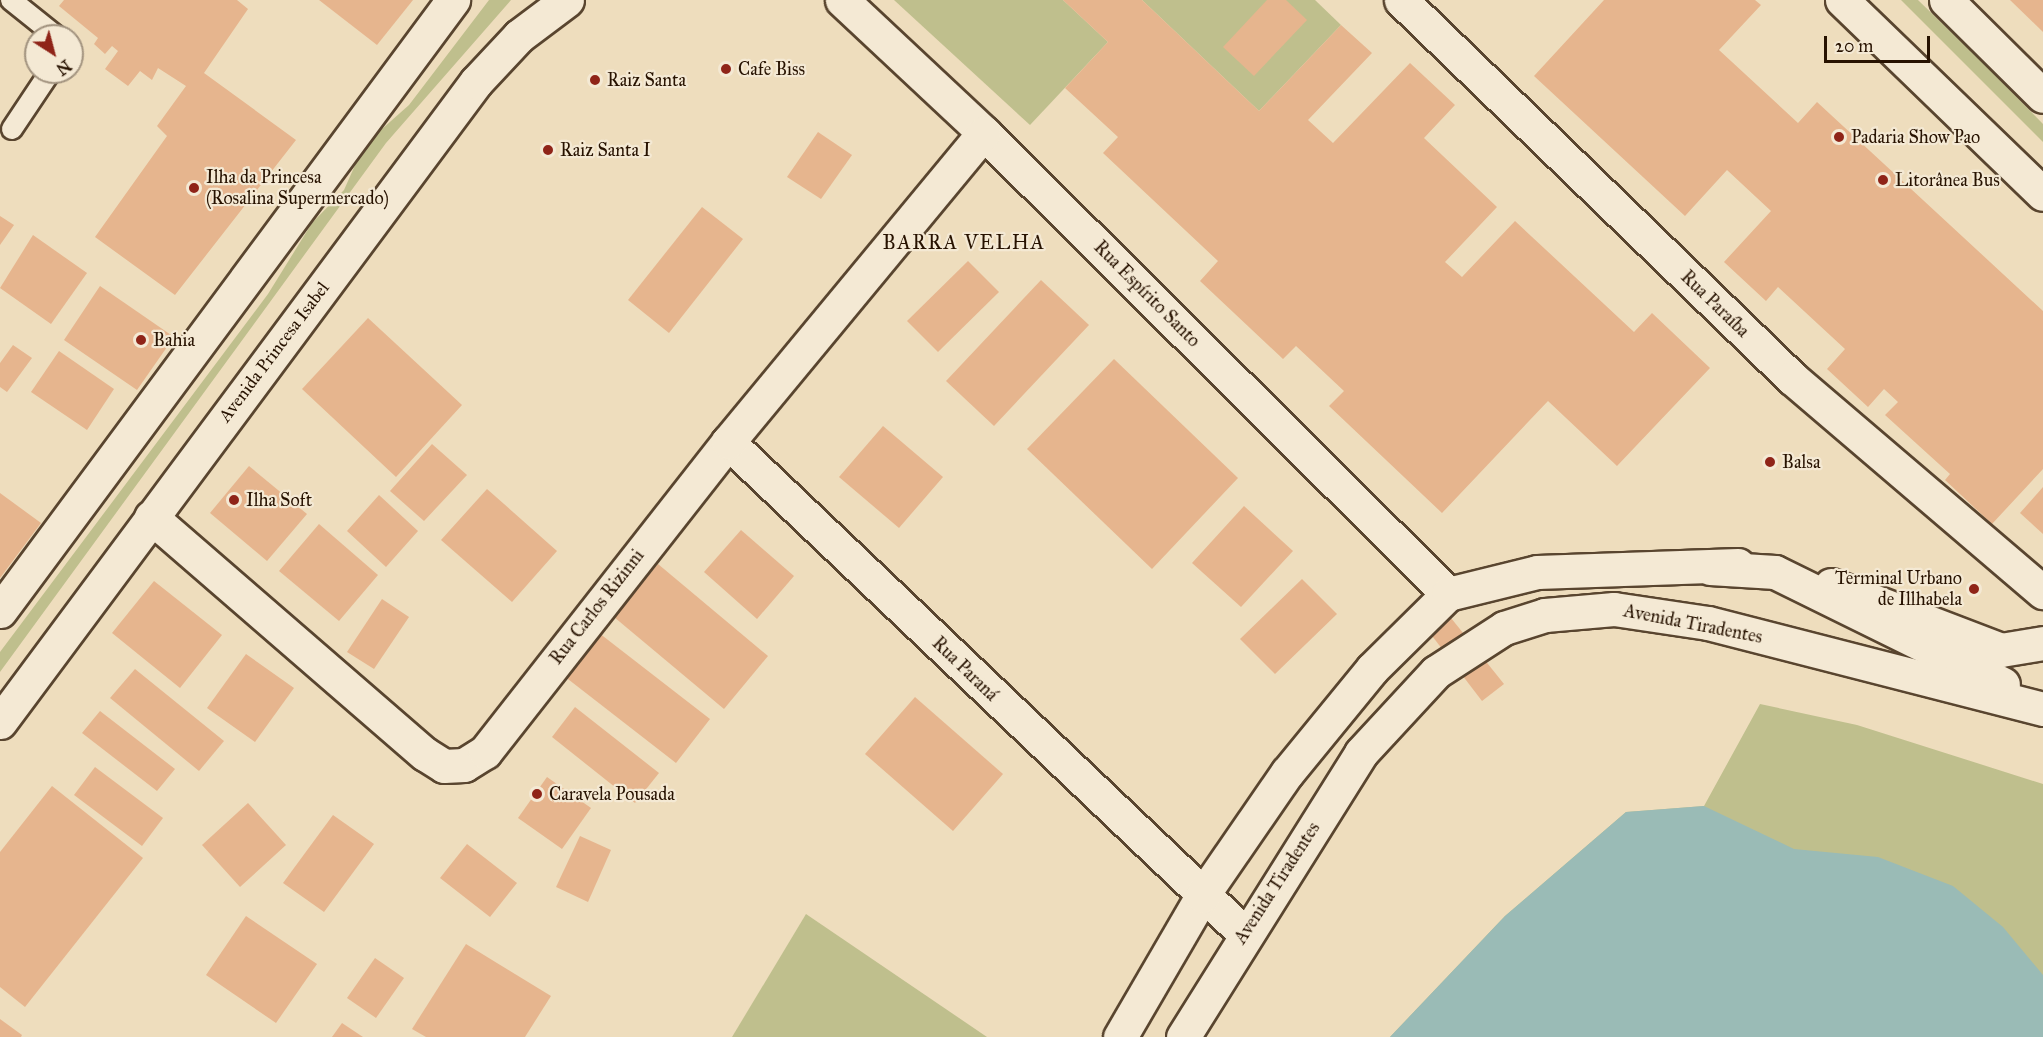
<!DOCTYPE html>
<html>
<head>
<meta charset="utf-8">
<style>
  body { margin:0 }
  #map { position:relative; width:2043px; height:1037px; overflow:hidden; background:#eeddbd; font-family:"IM FELL Great Primer",serif }
  div>[style] { position:absolute }
  .green>* { inset:0; background:#bfbf8d }
  .water>* { inset:0; background:#9abbb6 }
  .building>* { inset:0; background:#e6b58e }
  .roads { filter:drop-shadow(2px 0 #59452f) drop-shadow(-2px 0 #59452f) drop-shadow(0 2px #59452f) drop-shadow(0 -2px #59452f) }
  .lane>* { height:20px; margin:-10px; padding:0 10px; transform-origin:10px; border-radius:10px; background:#f4e9d4 }
  .street>* { height:33px; margin:-16.5px; padding:0 16.5px; transform-origin:16.5px; border-radius:16.5px; background:#f4e9d4 }
  .secondary>* { height:33px; margin:-16.5px; padding:0 16.5px; transform-origin:16.5px; border-radius:16.5px; background:#f4e9d4 }
  .dots>* { width:16px; height:16px; translate:-50% -50%; box-sizing:border-box; border:3px solid #f4e9d4; border-radius:50% }
  span { translate:-50% -50%; white-space:nowrap; text-align:center; line-height:1.15; -webkit-text-stroke:4.5px #f4e9d4; paint-order:stroke }
  .poi-label { font-size:18px; color:#271200 }
  .left { translate:0 -50%; text-align:left }
  .right { translate:-100% -50%; text-align:right }
  .street-label { font-size:18px; color:#271200 }
  .neighbourhood-label { font-size:20px; color:#271200; letter-spacing:1.5px }
  .north { position:absolute; left:24px; top:24px; width:60px; height:60px; box-sizing:border-box; background:#f4e9d4; border:2px solid #a2937f; border-radius:50%; rotate:144deg; font-size:16px; font-weight:700; line-height:24px; text-align:center; color:#271200 }
  .north::after { content:''; display:block; margin:auto; width:21px; height:27px; background:#8f2418; clip-path:polygon(50% 0,100% 100%,50% 72%,0 100%) }
  .scale { position:absolute; left:1824px; top:36px; width:106px; height:27px; box-sizing:border-box; border:3px solid #271200; border-top:0; padding-left:8px; font-size:18px; line-height:21px; white-space:nowrap; color:#271200; -webkit-text-stroke:4px #f4e9d4; paint-order:stroke }
</style>
</head>
<body>
<div id="map">
  <div class="green">
    <i style="clip-path:polygon(489px 0,511px 0,386px 143px,0 672px,0 652px,268px 294px,312px 223px,344px 190px,364px 145px,409px 105px)"></i>
    <i style="clip-path:polygon(894px 0,1063px 0,1108px 42px,1030px 125px)"></i>
    <i style="clip-path:polygon(1142px 0,1315px 0,1341px 25px,1259px 111px)"></i>
    <i style="clip-path:polygon(1901px 0,1918px 0,1985px 65px,2043px 124px,2043px 142px)"></i>
    <i style="clip-path:polygon(1760px 704px,1857px 725px,2043px 784px,2043px 1037px,1390px 1037px,1505px 916px,1626px 812px,1704px 806px)"></i>
    <i style="clip-path:polygon(806px 914px,987px 1037px,732px 1037px)"></i>
  </div>
  <div class="water">
    <i style="clip-path:polygon(1704px 806px,1794px 849px,1878px 857px,1953px 886px,2003px 927px,2043px 975px,2043px 1037px,1390px 1037px,1505px 916px,1626px 812px)"></i>
  </div>
  <div class="building">
    <i style="clip-path:polygon(64px 0,237px 0,248px 9px,204px 73px,296px 140px,175px 295px,95px 237px,167px 136px,157px 126px,186px 86px,158px 68px,152px 80px,140px 71px,128px 86px,105px 69px,118px 51px,112px 46px,105px 54px,94px 44px,98px 38px,59px 6px)"></i>
    <i style="clip-path:polygon(319px 0,413px 0,377px 45px)"></i>
    <i style="clip-path:polygon(1063px 0,1142px 0,1259px 111px,1341px 25px,1372px 53px,1308px 120px,1333px 143px,1410px 63px,1455px 105px,1424px 138px,1497px 207px,1445px 262px,1462px 277px,1515px 221px,1634px 332px,1652px 313px,1710px 368px,1617px 466px,1548px 401px,1442px 513px,1329px 406px,1344px 391px,1296px 346px,1283px 359px,1200px 281px,1218px 261px,1103px 153px,1118px 137px,1065px 88px,1108px 42px)"></i>
    <i style="clip-path:polygon(1267px 0,1286px 0,1307px 20px,1254px 76px,1223px 47px)"></i>
    <i style="clip-path:polygon(1604px 0,1755px 0,1761px 5px,1719px 50px,1798px 123px,1817px 102px,2043px 311px,2043px 469px,1992px 524px,1945px 480px,1950px 474px,1885px 415px,1898px 402px,1884px 389px,1868px 407px,1827px 369px,1845px 349px,1778px 287px,1766px 301px,1724px 262px,1771px 211px,1727px 170px,1685px 216px,1534px 76px)"></i>
    <i style="clip-path:polygon(2010px 0,2043px 0,2043px 32px)"></i>
    <i style="clip-path:polygon(818px 132px,852px 155px,821px 199px,787px 177px)"></i>
    <i style="clip-path:polygon(702px 207px,743px 239px,669px 333px,628px 300px)"></i>
    <i style="clip-path:polygon(0 216px,14px 225px,0 245px)"></i>
    <i style="clip-path:polygon(33px 235px,87px 273px,51px 324px,0 288px)"></i>
    <i style="clip-path:polygon(968px 261px,999px 292px,938px 352px,907px 321px)"></i>
    <i style="clip-path:polygon(1041px 280px,1089px 325px,994px 426px,946px 381px)"></i>
    <i style="clip-path:polygon(100px 286px,174px 337px,137px 390px,64px 340px)"></i>
    <i style="clip-path:polygon(368px 318px,462px 405px,396px 477px,302px 389px)"></i>
    <i style="clip-path:polygon(13px 345px,32px 358px,7px 392px,0 387px,0 363px)"></i>
    <i style="clip-path:polygon(59px 351px,114px 389px,87px 430px,31px 392px)"></i>
    <i style="clip-path:polygon(1114px 359px,1238px 478px,1152px 569px,1027px 449px)"></i>
    <i style="clip-path:polygon(883px 426px,943px 477px,899px 528px,839px 477px)"></i>
    <i style="clip-path:polygon(432px 444px,467px 475px,424px 521px,390px 491px)"></i>
    <i style="clip-path:polygon(249px 466px,307px 514px,267px 561px,210px 513px)"></i>
    <i style="clip-path:polygon(2043px 487px,2043px 534px,2020px 513px)"></i>
    <i style="clip-path:polygon(487px 489px,557px 551px,512px 602px,441px 540px)"></i>
    <i style="clip-path:polygon(0 493px,41px 523px,0 578px)"></i>
    <i style="clip-path:polygon(379px 495px,418px 531px,386px 567px,347px 531px)"></i>
    <i style="clip-path:polygon(1244px 506px,1293px 551px,1241px 607px,1192px 563px)"></i>
    <i style="clip-path:polygon(319px 524px,378px 575px,339px 621px,279px 571px)"></i>
    <i style="clip-path:polygon(741px 530px,794px 576px,757px 619px,704px 572px)"></i>
    <i style="clip-path:polygon(658px 564px,768px 656px,724px 709px,614px 617px)"></i>
    <i style="clip-path:polygon(1302px 579px,1337px 614px,1275px 674px,1240px 639px)"></i>
    <i style="clip-path:polygon(154px 581px,222px 635px,180px 688px,112px 633px)"></i>
    <i style="clip-path:polygon(382px 599px,409px 617px,374px 669px,347px 652px)"></i>
    <i style="clip-path:polygon(1447px 613px,1504px 684px,1482px 701px,1426px 628px)"></i>
    <i style="clip-path:polygon(599px 633px,710px 719px,676px 763px,564px 676px)"></i>
    <i style="clip-path:polygon(246px 654px,294px 688px,255px 742px,207px 708px)"></i>
    <i style="clip-path:polygon(135px 669px,224px 741px,199px 771px,110px 698px)"></i>
    <i style="clip-path:polygon(915px 697px,1003px 774px,953px 831px,865px 754px)"></i>
    <i style="clip-path:polygon(575px 707px,659px 773px,635px 803px,552px 737px)"></i>
    <i style="clip-path:polygon(100px 711px,175px 769px,157px 791px,82px 733px)"></i>
    <i style="clip-path:polygon(95px 767px,163px 818px,142px 846px,74px 795px)"></i>
    <i style="clip-path:polygon(547px 777px,591px 808px,562px 849px,518px 818px)"></i>
    <i style="clip-path:polygon(52px 786px,143px 858px,25px 1007px,0 987px,0 852px)"></i>
    <i style="clip-path:polygon(248px 803px,286px 845px,240px 887px,202px 845px)"></i>
    <i style="clip-path:polygon(333px 815px,374px 844px,324px 912px,283px 883px)"></i>
    <i style="clip-path:polygon(580px 836px,611px 850px,588px 902px,556px 887px)"></i>
    <i style="clip-path:polygon(467px 844px,517px 883px,490px 917px,440px 878px)"></i>
    <i style="clip-path:polygon(246px 916px,317px 964px,276px 1023px,206px 975px)"></i>
    <i style="clip-path:polygon(466px 944px,551px 996px,525px 1037px,426px 1037px,412px 1029px)"></i>
    <i style="clip-path:polygon(375px 958px,404px 978px,376px 1018px,347px 998px)"></i>
    <i style="clip-path:polygon(0 1019px,22px 1035px,21px 1037px,0 1037px)"></i>
    <i style="clip-path:polygon(342px 1023px,363px 1037px,332px 1037px)"></i>
  </div>
  <div class="roads">
    <div class="lane">
      <i style="left:11px;top:0;width:58px;rotate:38.7deg"></i>
      <i style="left:12px;top:129px;width:69px;rotate:-56.3deg"></i>
    </div>
    <div class="street">
      <i style="left:842px;top:0;width:195px;rotate:43.1deg"></i>
      <i style="left:984px;top:133px;width:654px;rotate:44.81deg"></i>
      <i style="left:1401px;top:0;width:544px;rotate:44.03deg"></i>
      <i style="left:1792px;top:378px;width:330px;rotate:40.5deg"></i>
      <i style="left:1842px;top:0;width:279px;rotate:44deg"></i>
      <i style="left:728px;top:442px;width:712px;rotate:43.58deg"></i>
      <i style="left:151px;top:517px;width:362px;rotate:40.9deg"></i>
      <i style="left:425px;top:754px;width:22px;rotate:32deg"></i>
      <i style="left:444px;top:766px;width:20px;rotate:-3deg"></i>
      <i style="left:464px;top:765px;width:25px;rotate:-32deg"></i>
      <i style="left:485px;top:752px;width:394px;rotate:-51.9deg"></i>
      <i style="left:728px;top:442px;width:401px;rotate:-50.4deg"></i>
      <i style="left:1831px;top:585px;width:182px;rotate:20.9deg"></i>
      <i style="left:2001px;top:650px;width:43px;rotate:-9.5deg"></i>
      <i style="left:1120px;top:1037px;width:163px;rotate:-59.8deg"></i>
      <i style="left:1202px;top:896px;width:150px;rotate:-55.4deg"></i>
      <i style="left:1287px;top:773px;width:134px;rotate:-50.7deg"></i>
      <i style="left:1372px;top:669px;width:107px;rotate:-44.6deg"></i>
      <i style="left:1448px;top:594px;width:92px;rotate:-13.9deg"></i>
      <i style="left:1537px;top:572px;width:201px;rotate:-2deg"></i>
    </div>
    <div class="secondary">
      <i style="left:1946px;top:0;width:136px;rotate:44.7deg"></i>
      <i style="left:1710px;top:568px;width:65px;rotate:3.5deg"></i>
      <i style="left:1775px;top:572px;width:254px;rotate:26.2deg"></i>
      <i style="left:0;top:611px;width:761px;rotate:-53.45deg"></i>
      <i style="left:0;top:722px;width:798px;rotate:-53.36deg"></i>
      <i style="left:476px;top:82px;width:63px;rotate:-46.9deg"></i>
      <i style="left:519px;top:36px;width:60px;rotate:-36.9deg"></i>
      <i style="left:1183px;top:1037px;width:335px;rotate:-57.9deg"></i>
      <i style="left:1361px;top:753px;width:110px;rotate:-47.2deg"></i>
      <i style="left:1436px;top:672px;width:81px;rotate:-32.9deg"></i>
      <i style="left:1504px;top:628px;width:43px;rotate:-17.6deg"></i>
      <i style="left:1545px;top:615px;width:69px;rotate:-5deg"></i>
      <i style="left:1614px;top:609px;width:95px;rotate:8.5deg"></i>
      <i style="left:1708px;top:623px;width:346px;rotate:14.4deg"></i>
    </div>
  </div>
  <div class="dots">
    <i style="left:726px;top:69px;background:#8f2418"></i>
    <i style="left:595px;top:80px;background:#8f2418"></i>
    <i style="left:1839px;top:137px;background:#8f2418"></i>
    <i style="left:548px;top:150px;background:#8f2418"></i>
    <i style="left:1883px;top:180px;background:#8f2418"></i>
    <i style="left:194px;top:188px;background:#8f2418"></i>
    <i style="left:141px;top:340px;background:#8f2418"></i>
    <i style="left:1770px;top:462px;background:#8f2418"></i>
    <i style="left:234px;top:500px;background:#8f2418"></i>
    <i style="left:1974px;top:589px;background:#8f2418"></i>
    <i style="left:537px;top:794px;background:#8f2418"></i>
  </div>
  <div class="poi-label">
    <span class="left" style="left:738px;top:69px">Cafe Biss</span>
    <span class="left" style="left:607px;top:80px">Raiz Santa</span>
    <span class="left" style="left:1851px;top:137px">Padaria Show Pao</span>
    <span class="left" style="left:560px;top:150px">Raiz Santa I</span>
    <span class="left" style="left:206px;top:188px">Ilha da Princesa<br>(Rosalina Supermercado)</span>
    <span class="left" style="left:1895px;top:180px">Litorânea Bus</span>
    <span class="left" style="left:153px;top:340px">Bahia</span>
    <span class="left" style="left:1782px;top:462px">Balsa</span>
    <span class="left" style="left:246px;top:500px">Ilha Soft</span>
    <span class="right" style="left:1962px;top:589px">Terminal Urbano<br>de Illhabela</span>
    <span class="left" style="left:549px;top:794px">Caravela Pousada</span>
  </div>
  <div class="street-label">
    <span style="left:1147px;top:294px;rotate:45deg">Rua Espírito Santo</span>
    <span style="left:1715px;top:304px;rotate:44deg">Rua Paraíba</span>
    <span style="left:274px;top:352px;rotate:-53deg">Avenida Princesa Isabel</span>
    <span style="left:597px;top:607px;rotate:-52deg">Rua Carlos Rizinni</span>
    <span style="left:1693px;top:624px;rotate:11deg">Avenida Tiradentes</span>
    <span style="left:965px;top:669px;rotate:44deg">Rua Paraná</span>
    <span style="left:1277px;top:883px;rotate:-57deg">Avenida Tiradentes</span>
  </div>
  <div class="neighbourhood-label">
    <span style="left:964px;top:242px">BARRA VELHA</span>
  </div>
  <div class="north">N</div>
  <div class="scale">20 m</div>
</div>
</body>
</html>
